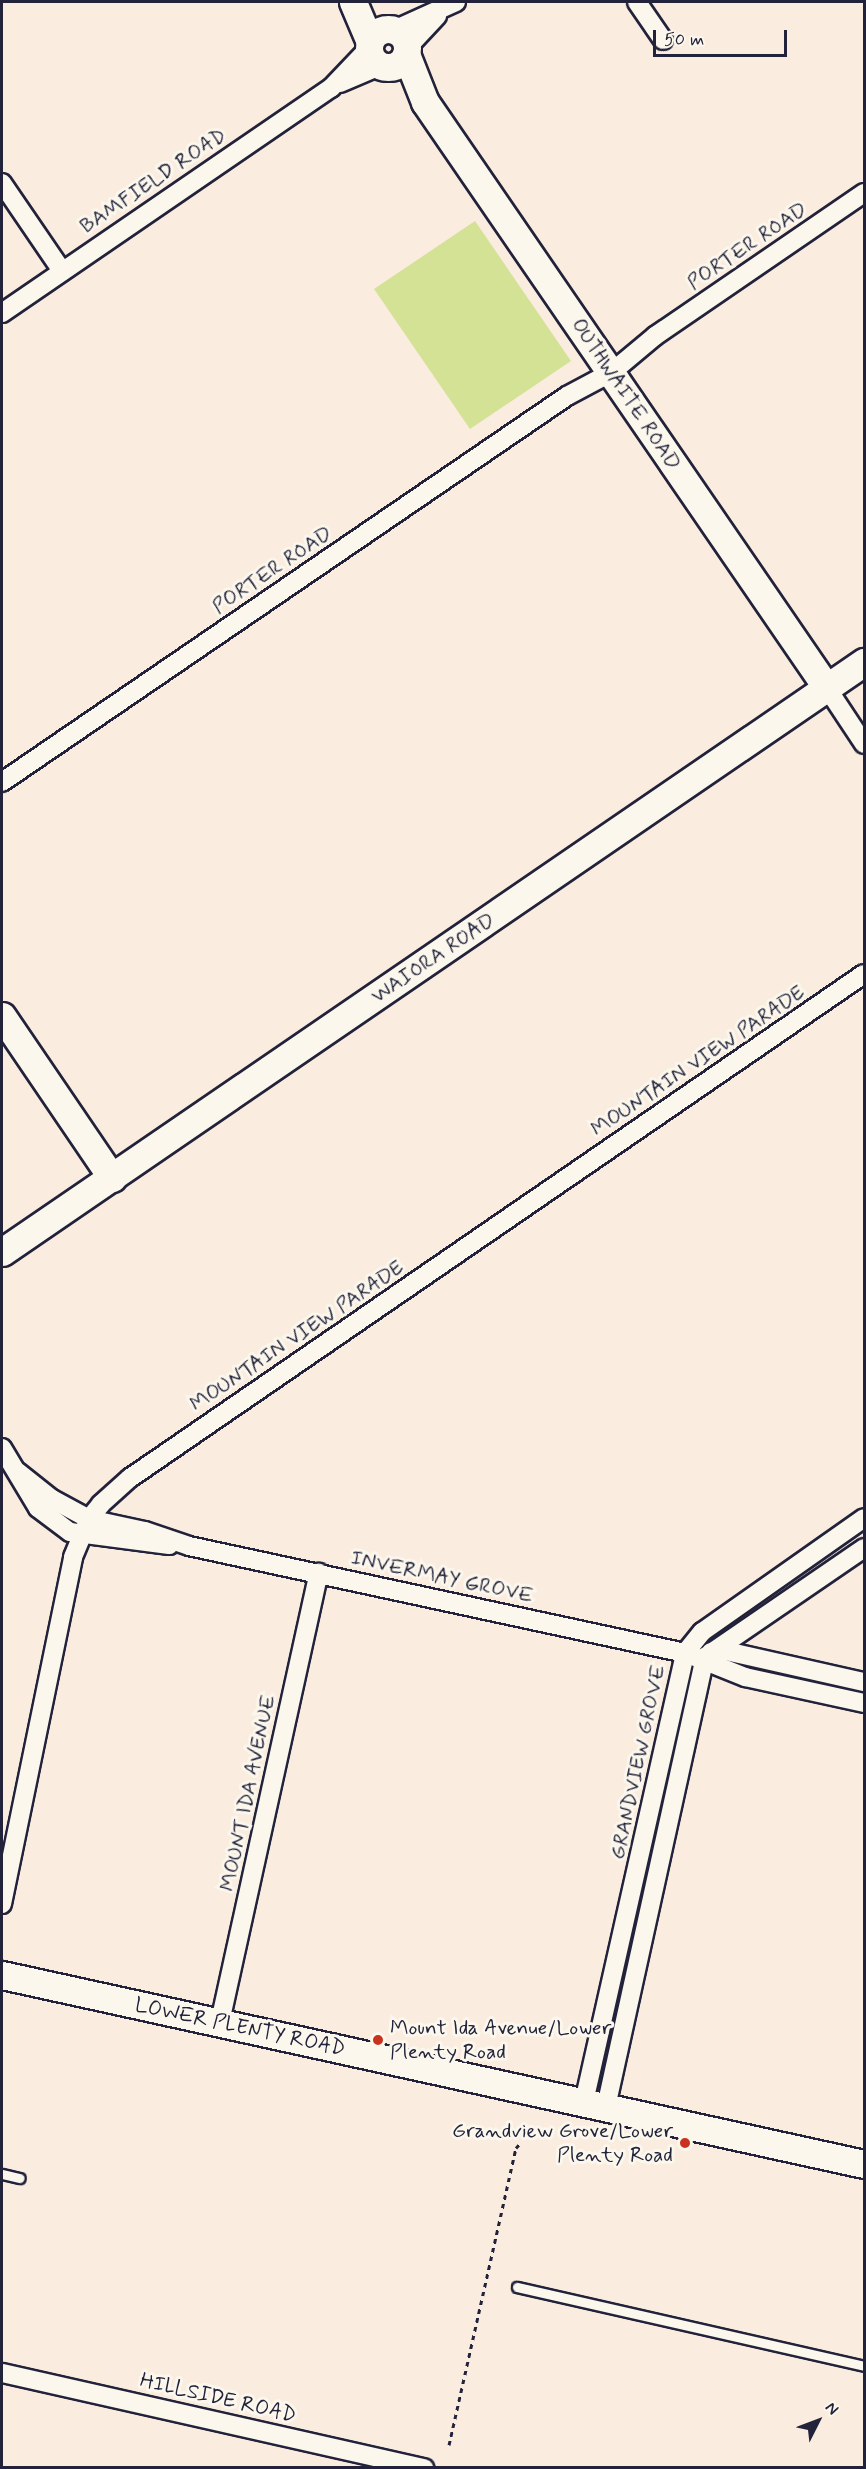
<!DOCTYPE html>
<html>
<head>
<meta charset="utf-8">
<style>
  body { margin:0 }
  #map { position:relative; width:866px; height:2469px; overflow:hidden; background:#faecdf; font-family:Mynerve,sans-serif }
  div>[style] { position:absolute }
  .green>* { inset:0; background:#d3e295 }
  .path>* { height:3px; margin-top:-1.5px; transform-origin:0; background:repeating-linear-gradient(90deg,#22223b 0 4.5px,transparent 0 9px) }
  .roads { filter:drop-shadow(2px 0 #22223b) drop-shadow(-2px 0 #22223b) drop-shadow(0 2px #22223b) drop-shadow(0 -2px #22223b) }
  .lane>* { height:9px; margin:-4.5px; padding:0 4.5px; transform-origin:4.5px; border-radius:4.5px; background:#fbf7ec }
  .street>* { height:18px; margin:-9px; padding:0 9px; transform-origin:9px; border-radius:9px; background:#fbf7ec }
  .secondary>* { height:27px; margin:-13.5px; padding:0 13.5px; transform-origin:13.5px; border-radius:13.5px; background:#fbf7ec }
  .secondary>.ring { margin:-13.5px; padding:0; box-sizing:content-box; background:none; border:27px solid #fbf7ec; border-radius:50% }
  .dots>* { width:16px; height:16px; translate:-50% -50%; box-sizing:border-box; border:3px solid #fbf7ec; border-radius:50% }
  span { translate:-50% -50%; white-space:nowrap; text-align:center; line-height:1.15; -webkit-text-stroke:6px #fbf7ec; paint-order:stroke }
  .street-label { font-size:21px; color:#22223b }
  .poi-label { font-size:21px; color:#22223b }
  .left { translate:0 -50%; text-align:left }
  .right { translate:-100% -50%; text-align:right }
  .frame { position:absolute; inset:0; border:3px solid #22223b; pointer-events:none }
  .north { position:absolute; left:788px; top:2391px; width:60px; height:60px; -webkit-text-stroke:4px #fbf7ec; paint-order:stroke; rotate:48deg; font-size:16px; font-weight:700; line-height:24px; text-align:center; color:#22223b }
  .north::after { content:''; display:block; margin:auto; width:21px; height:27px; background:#22223b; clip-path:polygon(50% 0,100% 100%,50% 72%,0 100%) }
  .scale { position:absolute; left:653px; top:30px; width:134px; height:27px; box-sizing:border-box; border:3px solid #22223b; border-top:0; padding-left:8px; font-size:18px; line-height:21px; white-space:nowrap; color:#22223b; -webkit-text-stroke:4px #fbf7ec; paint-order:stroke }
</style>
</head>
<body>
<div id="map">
  <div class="green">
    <i style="clip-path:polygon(475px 221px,571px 361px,470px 429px,374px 289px)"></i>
  </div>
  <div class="path">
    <i style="left:449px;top:2445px;width:304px;rotate:-77.3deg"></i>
    <i style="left:516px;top:2148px;width:9px;rotate:-49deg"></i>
  </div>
  <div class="roads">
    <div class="lane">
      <i style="left:2px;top:2174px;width:18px;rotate:13deg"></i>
      <i style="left:517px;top:2287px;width:356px;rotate:12.8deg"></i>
    </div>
    <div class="street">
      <i style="left:637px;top:2px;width:46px;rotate:55.6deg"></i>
      <i style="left:394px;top:30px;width:68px;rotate:-24.3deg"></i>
      <i style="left:407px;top:48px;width:44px;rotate:-46.8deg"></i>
      <i style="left:340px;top:83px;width:46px;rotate:-23.2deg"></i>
      <i style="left:2px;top:183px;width:107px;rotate:55.7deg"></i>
      <i style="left:2px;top:313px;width:399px;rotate:-34.4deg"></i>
      <i style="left:331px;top:88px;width:55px;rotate:-46.5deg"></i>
      <i style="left:827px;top:688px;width:67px;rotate:56.5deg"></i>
      <i style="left:2px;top:782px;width:684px;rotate:-34.34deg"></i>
      <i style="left:567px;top:396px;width:51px;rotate:-28.1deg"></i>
      <i style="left:612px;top:372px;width:56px;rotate:-39.9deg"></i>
      <i style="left:655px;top:336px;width:253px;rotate:-34.4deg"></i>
      <i style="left:2px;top:1448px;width:70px;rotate:59deg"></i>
      <i style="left:38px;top:1508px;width:40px;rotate:37deg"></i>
      <i style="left:70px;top:1532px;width:100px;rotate:7.5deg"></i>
      <i style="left:18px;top:1472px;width:43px;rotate:38.5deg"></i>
      <i style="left:52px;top:1499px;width:42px;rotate:28.4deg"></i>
      <i style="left:89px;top:1519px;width:57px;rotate:12.1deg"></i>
      <i style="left:145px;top:1531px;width:46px;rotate:18.8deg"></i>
      <i style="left:189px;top:1546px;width:507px;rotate:12.17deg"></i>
      <i style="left:685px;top:1653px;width:65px;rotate:21.8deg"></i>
      <i style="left:745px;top:1677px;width:122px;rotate:12.3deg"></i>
      <i style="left:711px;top:1652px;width:15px;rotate:-4deg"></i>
      <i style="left:726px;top:1651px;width:141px;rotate:12.7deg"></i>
      <i style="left:2px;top:1904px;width:354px;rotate:-78.4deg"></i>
      <i style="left:73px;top:1557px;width:41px;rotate:-67.2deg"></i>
      <i style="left:89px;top:1519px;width:19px;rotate:-51deg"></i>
      <i style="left:101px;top:1504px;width:39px;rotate:-42deg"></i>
      <i style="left:130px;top:1478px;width:890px;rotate:-34.48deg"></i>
      <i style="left:220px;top:2022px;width:460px;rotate:-77.6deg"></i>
      <i style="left:584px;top:2102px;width:460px;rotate:-77.3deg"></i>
      <i style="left:685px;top:1653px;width:27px;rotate:-51deg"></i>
      <i style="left:702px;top:1632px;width:198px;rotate:-35.1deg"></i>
      <i style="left:606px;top:2107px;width:461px;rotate:-77.6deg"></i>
      <i style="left:705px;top:1657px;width:193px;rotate:-34.4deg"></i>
      <i style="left:2px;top:2373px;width:433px;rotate:12.7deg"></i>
    </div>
    <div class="secondary">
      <i style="left:353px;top:2px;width:43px;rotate:67deg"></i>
      <i class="ring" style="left:369px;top:29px;width:11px;height:11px"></i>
      <i style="left:406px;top:54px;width:52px;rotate:68.4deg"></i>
      <i style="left:425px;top:102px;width:711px;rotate:55.55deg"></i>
      <i style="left:2px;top:1016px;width:196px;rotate:55.8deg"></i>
      <i style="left:2px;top:1252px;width:1045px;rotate:-34.39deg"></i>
      <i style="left:2px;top:1975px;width:882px;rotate:12.37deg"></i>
    </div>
  </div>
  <div class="dots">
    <i style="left:378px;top:2040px;background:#c8321e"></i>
    <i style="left:685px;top:2143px;background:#c8321e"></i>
  </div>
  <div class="street-label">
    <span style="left:153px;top:181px;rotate:-34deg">BAMFIELD ROAD</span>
    <span style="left:747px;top:246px;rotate:-34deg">PORTER ROAD</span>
    <span style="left:626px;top:394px;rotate:56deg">OUTHWAITE ROAD</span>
    <span style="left:272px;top:570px;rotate:-34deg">PORTER ROAD</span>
    <span style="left:433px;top:958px;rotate:-34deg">WAIORA ROAD</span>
    <span style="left:698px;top:1061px;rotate:-34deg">MOUNTAIN VIEW PARADE</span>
    <span style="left:297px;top:1336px;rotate:-34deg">MOUNTAIN VIEW PARADE</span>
    <span style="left:442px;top:1577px;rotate:12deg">INVERMAY GROVE</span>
    <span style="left:638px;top:1762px;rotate:-78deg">GRANDVIEW GROVE</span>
    <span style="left:248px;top:1793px;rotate:-78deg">MOUNT IDA AVENUE</span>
    <span style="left:240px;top:2027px;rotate:12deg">LOWER PLENTY ROAD</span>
    <span style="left:218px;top:2398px;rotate:13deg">HILLSIDE ROAD</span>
  </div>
  <div class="poi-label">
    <span class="left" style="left:390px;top:2040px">Mount Ida Avenue/Lower<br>Plenty Road</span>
    <span class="right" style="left:673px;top:2143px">Grandview Grove/Lower<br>Plenty Road</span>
  </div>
  <div class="frame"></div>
  <div class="north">N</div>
  <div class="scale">50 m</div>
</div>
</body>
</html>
